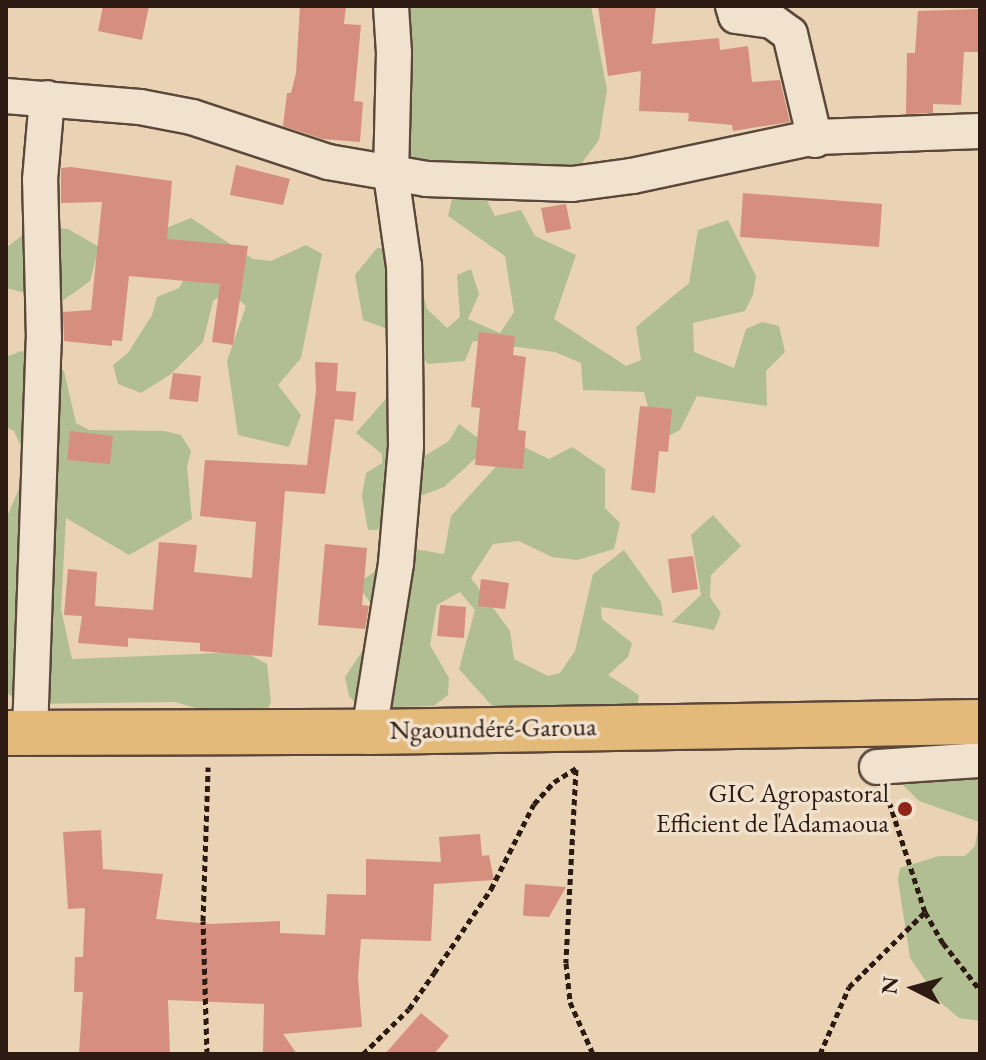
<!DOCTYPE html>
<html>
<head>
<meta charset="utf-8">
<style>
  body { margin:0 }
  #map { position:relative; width:986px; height:1060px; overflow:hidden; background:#e9d3b4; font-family:"EB Garamond",serif }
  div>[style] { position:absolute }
  .green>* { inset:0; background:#b1be91 }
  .building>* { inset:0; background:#d68e7f }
  .path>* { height:5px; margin-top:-2.5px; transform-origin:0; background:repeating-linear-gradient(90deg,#2c1a13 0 6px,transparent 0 10px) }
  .roads { filter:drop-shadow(2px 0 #5b483b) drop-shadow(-2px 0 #5b483b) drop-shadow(0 2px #5b483b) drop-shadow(0 -2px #5b483b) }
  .minor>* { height:34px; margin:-17px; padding:0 17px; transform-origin:17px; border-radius:17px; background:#f1e2ce }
  .trunk>* { height:44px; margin:-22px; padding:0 22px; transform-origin:22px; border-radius:22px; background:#e4ba7a }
  .dots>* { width:22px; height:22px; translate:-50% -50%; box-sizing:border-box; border:4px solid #f1e2ce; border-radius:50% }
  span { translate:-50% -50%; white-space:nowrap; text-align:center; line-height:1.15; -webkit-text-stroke:7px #f1e2ce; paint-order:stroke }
  .street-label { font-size:26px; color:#2c1a13 }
  .poi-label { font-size:26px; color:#2c1a13 }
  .right { translate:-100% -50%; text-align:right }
  .frame { position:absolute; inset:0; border:8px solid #2c1a13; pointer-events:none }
  .north { position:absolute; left:874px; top:948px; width:80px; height:80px; -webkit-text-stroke:6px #f1e2ce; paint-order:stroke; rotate:276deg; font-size:22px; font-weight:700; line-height:32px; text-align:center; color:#2c1a13 }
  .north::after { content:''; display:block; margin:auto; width:28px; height:36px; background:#2c1a13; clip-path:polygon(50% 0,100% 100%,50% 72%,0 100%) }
</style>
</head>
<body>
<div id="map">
  <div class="green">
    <i style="clip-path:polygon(383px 6px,591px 6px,607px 90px,599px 140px,569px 180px,390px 187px)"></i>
    <i style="clip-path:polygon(484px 195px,495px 216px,521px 210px,535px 236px,576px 255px,554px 319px,626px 366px,641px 360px,636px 327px,689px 283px,698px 230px,728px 220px,756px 276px,753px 295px,745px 311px,693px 323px,694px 352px,734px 368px,746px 329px,762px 322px,779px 326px,785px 352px,766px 371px,767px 406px,697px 396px,680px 430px,657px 442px,644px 392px,583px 390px,581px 363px,555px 352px,473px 341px,465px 361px,428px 364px,404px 335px,363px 320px,355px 275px,377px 248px,412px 250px,427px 309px,447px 328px,460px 317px,457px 275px,471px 269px,479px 294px,468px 319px,500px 333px,514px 312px,505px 256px,448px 216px,452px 199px)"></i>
    <i style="clip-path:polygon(191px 218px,253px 259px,271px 261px,306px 245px,322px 254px,301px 358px,278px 385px,301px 415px,289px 447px,238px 435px,227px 361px,246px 306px,228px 291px,213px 301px,203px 342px,171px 374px,141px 393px,118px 384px,113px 365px,128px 353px,152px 315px,157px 297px,179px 288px,188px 272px,141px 238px)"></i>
    <i style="clip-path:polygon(34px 226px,68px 229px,99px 247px,90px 281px,61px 302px,6px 288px,6px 248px)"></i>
    <i style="clip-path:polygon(21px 351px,38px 355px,64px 371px,76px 423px,89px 430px,164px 431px,181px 435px,191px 451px,187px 467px,192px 519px,129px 555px,66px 518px,61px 609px,72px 659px,245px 652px,267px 664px,271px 703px,262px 717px,245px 722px,175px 702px,22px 704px,7px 693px,6px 519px,29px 465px,14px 431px,6px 427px,6px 357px)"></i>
    <i style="clip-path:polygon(390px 394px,418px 460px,449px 441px,459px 424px,489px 446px,444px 487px,402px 503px,377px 530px,368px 530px,362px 496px,366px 473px,382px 463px,382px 454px,356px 433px)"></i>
    <i style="clip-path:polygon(524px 447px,549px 459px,572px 447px,605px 469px,605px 508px,620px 523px,614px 549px,577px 560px,552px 557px,519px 541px,493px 544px,471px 578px,510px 631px,514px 659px,548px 676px,560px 673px,575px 651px,593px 574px,624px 550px,661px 602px,663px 616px,601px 607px,602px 619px,632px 643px,628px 657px,608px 675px,639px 695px,637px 708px,501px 716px,459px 669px,475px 610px,460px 592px,437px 605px,430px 645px,449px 678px,448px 695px,434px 706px,361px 708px,349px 696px,345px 677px,375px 632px,378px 614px,362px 591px,364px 579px,408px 548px,444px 554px,451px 516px,511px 450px)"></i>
    <i style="clip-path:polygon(713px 515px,741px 546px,711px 575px,710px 597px,721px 613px,714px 630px,672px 622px,701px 595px,691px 535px)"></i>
    <i style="clip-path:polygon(980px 764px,980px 1021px,959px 1018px,940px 1002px,910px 958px,898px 880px,900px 868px,939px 856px,965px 856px,975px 846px,979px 822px,919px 801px,900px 782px)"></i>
  </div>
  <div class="building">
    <i style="clip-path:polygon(103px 6px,149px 6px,142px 40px,98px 31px)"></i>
    <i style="clip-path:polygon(300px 6px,346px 6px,344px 24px,361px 25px,354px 101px,363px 102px,360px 142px,323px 139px,283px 126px,287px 93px,291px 93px,296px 73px)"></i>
    <i style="clip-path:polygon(598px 6px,656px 6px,652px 44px,719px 38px,720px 50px,748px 46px,752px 82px,780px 80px,790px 122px,733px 131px,732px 125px,688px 121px,689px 113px,639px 111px,641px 71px,608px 76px)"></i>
    <i style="clip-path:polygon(980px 9px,980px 52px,964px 52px,961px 105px,933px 104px,933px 113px,906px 114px,907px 53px,915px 53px,918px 11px)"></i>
    <i style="clip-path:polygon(236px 165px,290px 179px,283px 205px,230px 195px)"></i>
    <i style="clip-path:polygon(71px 167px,172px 181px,167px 239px,248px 246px,233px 345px,212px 342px,220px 284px,129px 276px,122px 341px,112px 340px,112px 346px,64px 341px,63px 312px,91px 310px,102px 202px,61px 203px,61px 168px)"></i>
    <i style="clip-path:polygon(743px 193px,882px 204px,879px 247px,740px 237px)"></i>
    <i style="clip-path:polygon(566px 204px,571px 229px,546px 233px,541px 208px)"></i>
    <i style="clip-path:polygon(479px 332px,515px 336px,513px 355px,526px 357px,518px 430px,526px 431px,523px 469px,475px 465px,480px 408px,471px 407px)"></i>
    <i style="clip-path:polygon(315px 362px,338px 363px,336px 391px,356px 392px,353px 421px,335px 419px,325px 494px,285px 491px,272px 657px,200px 651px,200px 643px,128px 638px,128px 647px,78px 643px,82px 616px,64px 615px,68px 569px,97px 572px,95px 606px,153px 610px,159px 542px,197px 545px,194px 572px,252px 578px,256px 522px,200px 516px,205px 460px,307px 465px,316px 391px)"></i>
    <i style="clip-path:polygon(173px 373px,201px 376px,198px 402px,169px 399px)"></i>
    <i style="clip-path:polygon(640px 406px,672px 409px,668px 452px,659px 451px,655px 493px,631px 490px)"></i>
    <i style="clip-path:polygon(70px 431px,113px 436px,110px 464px,67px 460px)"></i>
    <i style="clip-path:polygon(325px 544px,367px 548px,362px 605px,369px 606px,365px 629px,318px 625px)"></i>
    <i style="clip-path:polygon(693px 556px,698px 589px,672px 593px,668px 559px)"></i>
    <i style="clip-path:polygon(481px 579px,509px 583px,505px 609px,478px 606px)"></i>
    <i style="clip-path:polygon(440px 605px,466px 607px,464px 638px,437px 636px)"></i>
    <i style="clip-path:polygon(101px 830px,103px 869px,163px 874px,156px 919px,211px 924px,280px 921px,280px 933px,325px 935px,327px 894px,366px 895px,366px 859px,441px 862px,439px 837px,480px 834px,482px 856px,489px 855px,494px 880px,434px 884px,431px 941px,361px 939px,358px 977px,362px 1027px,283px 1034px,297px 1054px,263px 1054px,264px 1004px,168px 1000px,170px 1054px,79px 1054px,83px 992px,74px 992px,75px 957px,83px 957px,85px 908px,68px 909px,63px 832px)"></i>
    <i style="clip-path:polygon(525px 884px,566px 887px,549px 917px,526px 916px,523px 915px)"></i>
    <i style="clip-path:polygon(421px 1013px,449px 1036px,434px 1054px,385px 1054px)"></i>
  </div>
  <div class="path">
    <i style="left:576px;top:769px;width:194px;rotate:93deg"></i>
    <i style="left:566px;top:963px;width:39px;rotate:84deg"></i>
    <i style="left:570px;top:1002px;width:57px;rotate:66.1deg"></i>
    <i style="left:925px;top:912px;width:36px;rotate:60deg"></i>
    <i style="left:943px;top:943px;width:60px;rotate:51.8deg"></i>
    <i style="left:207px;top:1054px;width:133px;rotate:-91.7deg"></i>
    <i style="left:203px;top:921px;width:154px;rotate:-88.1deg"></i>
    <i style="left:363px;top:1054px;width:64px;rotate:-44.4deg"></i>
    <i style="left:409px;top:1009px;width:44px;rotate:-55.2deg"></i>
    <i style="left:434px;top:973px;width:102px;rotate:-55.8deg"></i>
    <i style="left:491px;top:889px;width:95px;rotate:-63.2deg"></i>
    <i style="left:534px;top:804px;width:30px;rotate:-48deg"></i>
    <i style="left:554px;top:782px;width:26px;rotate:-32deg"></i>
    <i style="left:820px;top:1054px;width:73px;rotate:-66.6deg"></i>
    <i style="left:849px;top:987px;width:107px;rotate:-44.6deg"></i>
    <i style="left:925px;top:912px;width:120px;rotate:-108deg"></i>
  </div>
  <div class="roads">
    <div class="minor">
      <i style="left:733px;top:6px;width:10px;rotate:73deg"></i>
      <i style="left:736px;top:16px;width:36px;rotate:8deg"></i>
      <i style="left:772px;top:21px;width:22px;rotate:36deg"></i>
      <i style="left:790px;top:34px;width:109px;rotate:76.7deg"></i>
      <i style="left:6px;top:96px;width:134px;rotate:4.7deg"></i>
      <i style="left:140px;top:107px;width:53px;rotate:10.9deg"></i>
      <i style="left:192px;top:117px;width:143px;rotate:18.3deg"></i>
      <i style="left:328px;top:162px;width:99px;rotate:9.8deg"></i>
      <i style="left:426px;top:179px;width:146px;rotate:2deg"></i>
      <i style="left:572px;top:184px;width:61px;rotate:-7.6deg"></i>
      <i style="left:632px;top:176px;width:188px;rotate:-12deg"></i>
      <i style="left:816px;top:137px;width:164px;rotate:-2.1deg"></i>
      <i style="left:369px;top:732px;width:171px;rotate:-80.9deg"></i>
      <i style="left:396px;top:563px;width:117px;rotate:-85.1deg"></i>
      <i style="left:406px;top:446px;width:180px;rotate:-90.6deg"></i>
      <i style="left:404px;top:266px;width:92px;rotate:-98.1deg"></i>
      <i style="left:391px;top:175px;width:122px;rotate:-88.6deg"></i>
      <i style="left:394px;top:53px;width:47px;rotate:-93.7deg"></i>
      <i style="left:30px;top:733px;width:394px;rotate:-88deg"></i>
      <i style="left:44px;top:339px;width:159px;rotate:-91.4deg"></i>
      <i style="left:40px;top:180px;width:82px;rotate:-85.1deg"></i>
      <i style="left:877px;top:767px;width:103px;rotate:-3.9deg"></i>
    </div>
    <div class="trunk">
      <i style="left:6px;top:733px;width:363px;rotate:-0.2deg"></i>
      <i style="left:369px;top:732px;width:611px;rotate:-0.94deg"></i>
    </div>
  </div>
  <div class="dots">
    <i style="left:905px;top:809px;background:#8f2418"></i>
  </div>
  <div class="street-label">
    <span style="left:493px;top:729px;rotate:-1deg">Ngaoundéré-Garoua</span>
  </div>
  <div class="poi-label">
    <span class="right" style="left:889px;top:809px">GIC Agropastoral<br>Efficient de ľAdamaoua</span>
  </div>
  <div class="frame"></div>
  <div class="north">N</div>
</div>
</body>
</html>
